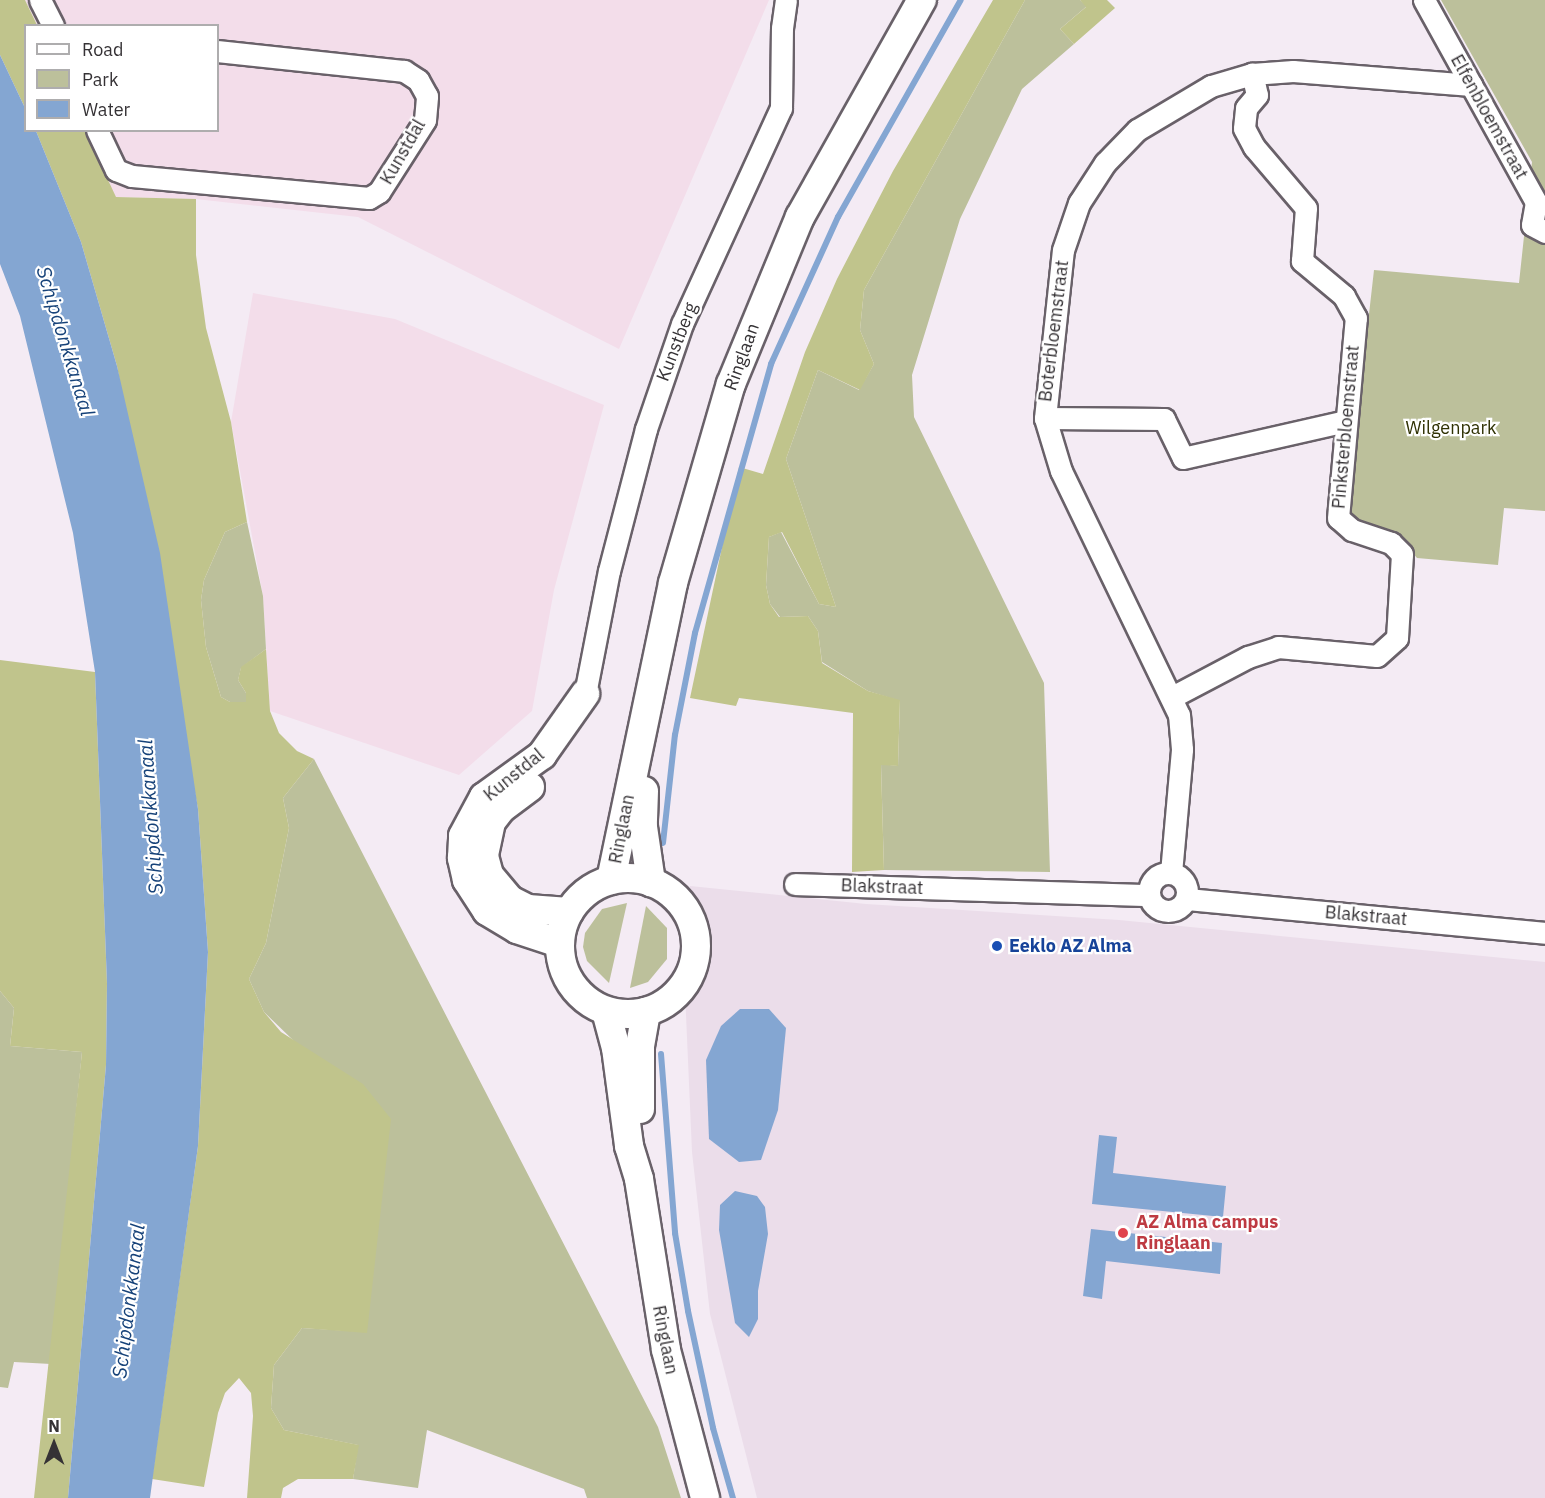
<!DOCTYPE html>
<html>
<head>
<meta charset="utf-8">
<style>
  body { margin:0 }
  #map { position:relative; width:1545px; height:1498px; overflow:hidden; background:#f4ebf4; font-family:"IBM Plex Sans",sans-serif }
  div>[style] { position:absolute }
  .industrial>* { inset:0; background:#f3ddea }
  .built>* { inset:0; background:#ebddea }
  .green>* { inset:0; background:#bcc09b }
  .forest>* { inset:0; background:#c0c48c }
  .water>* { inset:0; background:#84a6d2 }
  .stream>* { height:6px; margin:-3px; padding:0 3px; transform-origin:3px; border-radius:3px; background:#84a6d2 }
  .roads { filter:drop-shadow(2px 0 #696169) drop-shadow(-2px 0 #696169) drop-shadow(0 2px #696169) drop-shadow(0 -2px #696169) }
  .street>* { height:21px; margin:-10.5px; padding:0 10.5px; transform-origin:10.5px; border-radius:10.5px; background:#fff }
  .street>.ring { margin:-10.5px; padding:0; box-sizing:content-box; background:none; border:21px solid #fff; border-radius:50% }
  .secondary>* { height:28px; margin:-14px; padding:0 14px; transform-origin:14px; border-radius:14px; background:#fff }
  .secondary>.ring { margin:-14px; padding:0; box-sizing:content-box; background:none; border:28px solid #fff; border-radius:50% }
  .dots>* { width:16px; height:16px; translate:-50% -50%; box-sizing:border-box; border:3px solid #fff; border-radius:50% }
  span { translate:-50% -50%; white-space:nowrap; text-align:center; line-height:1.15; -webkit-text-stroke:4.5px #fff; paint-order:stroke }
  .street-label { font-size:18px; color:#353235 }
  .park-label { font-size:18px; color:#2f3103 }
  .transit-label { font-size:18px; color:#164399; font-weight:700 }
  .left { translate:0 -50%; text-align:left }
  .health-label { font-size:18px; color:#be3a42; font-weight:700 }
  .water-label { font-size:20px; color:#164279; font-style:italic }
  .legend { position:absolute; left:24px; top:24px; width:195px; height:108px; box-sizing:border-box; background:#fff; border:2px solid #aeadae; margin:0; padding:8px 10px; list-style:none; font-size:18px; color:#353235 }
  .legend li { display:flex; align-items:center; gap:12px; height:30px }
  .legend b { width:30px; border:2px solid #aeadae }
  .north { position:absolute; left:24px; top:1414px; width:60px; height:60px; -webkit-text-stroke:4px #fff; paint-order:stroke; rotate:0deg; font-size:16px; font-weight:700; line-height:24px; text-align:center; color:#353235 }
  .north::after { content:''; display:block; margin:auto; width:21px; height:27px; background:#353235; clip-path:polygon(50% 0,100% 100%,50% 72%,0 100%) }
</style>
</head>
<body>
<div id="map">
  <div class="industrial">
    <i style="clip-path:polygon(25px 0,769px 0,619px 349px,358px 217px,196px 199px,115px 197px,85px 131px,218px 130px,218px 26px,37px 25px)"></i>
    <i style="clip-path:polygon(253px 293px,395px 319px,604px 405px,554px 590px,532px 711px,459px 775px,270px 711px,263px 596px,231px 422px)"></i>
  </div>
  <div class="built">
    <i style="clip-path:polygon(690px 886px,866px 904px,1119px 920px,1545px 962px,1545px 1498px,757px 1498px,710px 1314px,692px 1152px,685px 992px)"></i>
  </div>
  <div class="green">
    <i style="clip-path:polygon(1025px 0,1080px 0,1087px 6px,1060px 29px,1074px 44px,1022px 89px,960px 219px,912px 375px,914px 417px,1044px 683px,1050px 872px,884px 870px,881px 764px,898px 766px,900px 701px,868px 691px,822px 662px,818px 631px,808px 616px,780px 617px,770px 604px,766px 585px,769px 537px,781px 532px,819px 604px,836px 607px,786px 459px,818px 370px,859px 390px,874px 364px,860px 330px,864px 290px)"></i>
    <i style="clip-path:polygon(1441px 0,1545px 0,1545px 511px,1504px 508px,1498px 565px,1417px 558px,1395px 533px,1365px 529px,1353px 518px,1348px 499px,1374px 270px,1519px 283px,1532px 162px)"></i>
    <i style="clip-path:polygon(247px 522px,263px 596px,266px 649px,241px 668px,238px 680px,246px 693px,246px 702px,230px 702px,221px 697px,206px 647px,201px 600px,204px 580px,225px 532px)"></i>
    <i style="clip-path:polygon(314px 759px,658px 1427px,681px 1498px,587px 1498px,584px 1489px,427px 1430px,418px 1488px,353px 1479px,358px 1445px,284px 1430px,271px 1408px,274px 1365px,302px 1328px,367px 1332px,294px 1041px,264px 1012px,249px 979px,266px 943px,289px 828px,283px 798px)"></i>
    <i style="clip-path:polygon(627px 903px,609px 983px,587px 961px,583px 947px,585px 933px,602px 909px)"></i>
    <i style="clip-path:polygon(646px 906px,667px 928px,667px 959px,648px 982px,630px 988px)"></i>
    <i style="clip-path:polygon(0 991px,14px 1008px,10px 1046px,82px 1052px,51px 1364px,14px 1362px,8px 1388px,0 1387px)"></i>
  </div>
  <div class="forest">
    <i style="clip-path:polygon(0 0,25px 0,37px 25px,26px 26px,25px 108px,0 55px)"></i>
    <i style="clip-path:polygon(993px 0,1025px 0,864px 290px,860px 330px,874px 364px,860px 390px,818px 370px,786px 459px,836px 607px,819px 604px,782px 532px,769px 537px,766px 585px,770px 604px,779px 617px,808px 616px,818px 631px,822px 663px,868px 691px,900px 700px,898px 766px,881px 765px,884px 870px,852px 872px,853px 713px,739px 698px,736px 706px,690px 698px,739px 467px,763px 474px,805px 352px,837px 279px,893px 171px)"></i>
    <i style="clip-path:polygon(1080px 0,1107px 0,1115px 8px,1074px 44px,1060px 29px,1086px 7px)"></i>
    <i style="clip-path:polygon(36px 131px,85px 131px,116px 197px,196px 199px,196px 255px,206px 328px,231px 422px,247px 522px,225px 532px,204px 580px,201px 600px,206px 647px,221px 697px,230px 702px,246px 702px,246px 693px,238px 680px,241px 667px,266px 649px,270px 711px,279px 733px,297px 751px,314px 759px,283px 798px,289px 828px,266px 943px,249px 979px,264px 1012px,281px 1032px,363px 1084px,391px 1119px,367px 1333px,302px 1328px,274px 1365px,271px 1408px,284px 1430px,359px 1445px,353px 1479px,298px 1479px,283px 1488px,281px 1498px,247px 1498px,253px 1416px,251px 1393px,239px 1378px,225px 1393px,218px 1413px,204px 1487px,152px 1479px,198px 1146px,208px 952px,198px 809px,117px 366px,81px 242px)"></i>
    <i style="clip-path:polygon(0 660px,95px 672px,107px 983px,106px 1065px,68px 1498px,34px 1498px,82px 1052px,10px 1046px,14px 1008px,0 991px)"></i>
  </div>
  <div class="water">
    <i style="clip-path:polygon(0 55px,25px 108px,26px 130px,36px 131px,81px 242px,117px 366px,160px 553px,198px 809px,208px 952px,198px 1146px,150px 1498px,68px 1498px,106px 1065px,107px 983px,95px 672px,73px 533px,20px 316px,0 264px)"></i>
    <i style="clip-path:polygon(740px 1009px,769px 1009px,786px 1028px,778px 1110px,761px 1160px,739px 1162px,709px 1139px,706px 1060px,721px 1026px)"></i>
    <i style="clip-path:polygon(1099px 1135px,1117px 1137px,1113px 1173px,1226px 1186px,1223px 1217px,1092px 1204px)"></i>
    <i style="clip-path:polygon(735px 1191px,757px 1196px,765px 1207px,768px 1234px,758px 1291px,758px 1319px,749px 1337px,735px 1323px,719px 1230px,720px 1205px)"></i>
    <i style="clip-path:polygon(1091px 1229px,1222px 1243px,1220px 1274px,1106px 1261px,1102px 1299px,1083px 1296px)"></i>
  </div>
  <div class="stream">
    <i style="left:663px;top:843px;width:109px;rotate:-83.7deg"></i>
    <i style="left:675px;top:735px;width:104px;rotate:-78.9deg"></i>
    <i style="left:695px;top:633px;width:280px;rotate:-74.2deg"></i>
    <i style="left:771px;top:364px;width:162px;rotate:-65.5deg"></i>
    <i style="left:838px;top:217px;width:249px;rotate:-60.5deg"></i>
    <i style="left:661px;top:1054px;width:180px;rotate:85.5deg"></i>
    <i style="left:675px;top:1233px;width:79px;rotate:80.5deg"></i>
    <i style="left:688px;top:1311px;width:120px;rotate:77.9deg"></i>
    <i style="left:713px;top:1428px;width:73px;rotate:74.1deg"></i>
  </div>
  <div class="roads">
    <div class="street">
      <i style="left:40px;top:0;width:29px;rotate:63deg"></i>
      <i style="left:1424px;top:0;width:231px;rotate:61deg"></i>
      <i style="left:1536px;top:202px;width:23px;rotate:100deg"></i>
      <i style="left:1532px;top:225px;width:15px;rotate:28deg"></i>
      <i style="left:97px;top:130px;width:44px;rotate:64.6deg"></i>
      <i style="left:116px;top:170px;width:17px;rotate:21deg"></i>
      <i style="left:132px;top:176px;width:238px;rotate:5.3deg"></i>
      <i style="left:369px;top:198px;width:12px;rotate:-31deg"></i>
      <i style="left:379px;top:192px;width:85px;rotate:-57.4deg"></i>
      <i style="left:425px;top:120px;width:24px;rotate:-85deg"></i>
      <i style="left:427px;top:96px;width:18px;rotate:-119deg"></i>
      <i style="left:418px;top:80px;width:17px;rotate:-147deg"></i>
      <i style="left:404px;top:71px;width:187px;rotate:-173.9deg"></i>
      <i style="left:1045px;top:418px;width:119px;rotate:0.5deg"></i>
      <i style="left:1164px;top:419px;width:43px;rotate:64deg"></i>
      <i style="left:1183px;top:458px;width:167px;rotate:-12.8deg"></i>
      <i style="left:585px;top:694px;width:125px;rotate:-79deg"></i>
      <i style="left:609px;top:571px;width:147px;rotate:-75.4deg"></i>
      <i style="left:646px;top:429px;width:111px;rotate:-71.1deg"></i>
      <i style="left:682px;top:324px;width:238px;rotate:-65.4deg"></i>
      <i style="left:781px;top:108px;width:80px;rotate:-89.3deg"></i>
      <i style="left:782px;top:28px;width:28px;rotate:-82deg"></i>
      <i style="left:1172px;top:697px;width:86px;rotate:-27.8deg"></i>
      <i style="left:1248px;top:657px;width:32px;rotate:-18deg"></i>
      <i style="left:1278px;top:647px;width:99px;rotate:5.2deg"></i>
      <i style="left:1377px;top:656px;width:27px;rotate:-42deg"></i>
      <i style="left:1397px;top:638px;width:84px;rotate:-86.6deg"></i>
      <i style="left:1402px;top:554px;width:16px;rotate:-135deg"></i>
      <i style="left:1391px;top:543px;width:41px;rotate:-161.6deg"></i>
      <i style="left:1352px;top:530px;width:18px;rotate:-139deg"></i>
      <i style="left:1338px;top:518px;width:201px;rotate:-84.9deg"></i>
      <i style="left:1356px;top:318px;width:25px;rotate:-119deg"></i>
      <i style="left:1344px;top:296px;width:55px;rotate:-140.2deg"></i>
      <i style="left:1302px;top:261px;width:53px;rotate:-85.7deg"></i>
      <i style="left:1306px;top:208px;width:80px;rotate:-130.4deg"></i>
      <i style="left:1254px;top:147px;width:21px;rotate:-118deg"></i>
      <i style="left:1244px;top:128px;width:20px;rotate:-84deg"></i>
      <i style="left:1246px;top:108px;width:17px;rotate:-50deg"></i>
      <i style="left:1257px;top:95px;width:22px;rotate:-103deg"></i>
      <i class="ring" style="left:1149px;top:873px;width:17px;height:17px"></i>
      <i style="left:1171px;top:873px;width:124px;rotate:-84.9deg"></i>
      <i style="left:1182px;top:749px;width:34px;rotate:-95deg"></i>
      <i style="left:1179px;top:715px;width:271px;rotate:-115.8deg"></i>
      <i style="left:1061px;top:471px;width:55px;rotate:-106.8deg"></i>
      <i style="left:1045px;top:418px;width:169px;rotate:-83.9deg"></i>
      <i style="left:1063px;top:250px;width:50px;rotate:-71.2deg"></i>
      <i style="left:1079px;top:203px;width:48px;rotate:-57deg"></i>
      <i style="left:1105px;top:163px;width:46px;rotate:-45.9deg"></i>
      <i style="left:1137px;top:130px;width:86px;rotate:-30.7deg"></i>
      <i style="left:1211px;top:86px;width:43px;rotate:-16.3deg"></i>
      <i style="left:1252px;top:74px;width:41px;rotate:-4.2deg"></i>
      <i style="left:1293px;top:71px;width:179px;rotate:4.5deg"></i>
      <i style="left:795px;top:884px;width:354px;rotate:1.8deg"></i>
      <i style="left:1187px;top:899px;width:360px;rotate:5.4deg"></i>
    </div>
    <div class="secondary">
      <i style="left:530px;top:787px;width:36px;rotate:143deg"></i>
      <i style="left:501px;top:809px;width:16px;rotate:128deg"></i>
      <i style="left:491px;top:822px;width:35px;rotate:102deg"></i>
      <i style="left:484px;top:856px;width:20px;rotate:75deg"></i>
      <i style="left:489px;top:875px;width:33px;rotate:50deg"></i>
      <i style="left:510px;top:900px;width:20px;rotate:27deg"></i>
      <i style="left:528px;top:909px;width:41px;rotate:4.2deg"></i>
      <i style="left:644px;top:791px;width:36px;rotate:92deg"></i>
      <i style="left:643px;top:827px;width:56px;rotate:81.7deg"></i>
      <i class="ring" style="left:560px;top:878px;width:108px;height:108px"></i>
      <i style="left:611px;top:880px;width:303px;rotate:-78.2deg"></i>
      <i style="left:673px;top:583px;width:207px;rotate:-73.8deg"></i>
      <i style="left:731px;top:384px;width:181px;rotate:-67.6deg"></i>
      <i style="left:800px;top:217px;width:249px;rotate:-60.7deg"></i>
      <i style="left:559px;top:943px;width:44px;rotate:-161.6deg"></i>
      <i style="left:517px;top:929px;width:35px;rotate:-149deg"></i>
      <i style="left:487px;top:911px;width:37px;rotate:-123deg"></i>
      <i style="left:467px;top:880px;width:23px;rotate:-103deg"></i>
      <i style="left:462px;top:858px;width:22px;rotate:-87deg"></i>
      <i style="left:463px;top:836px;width:44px;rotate:-61.7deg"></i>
      <i style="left:484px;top:797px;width:72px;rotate:-35.9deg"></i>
      <i style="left:542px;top:755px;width:75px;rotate:-54.8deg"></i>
      <i style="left:606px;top:1011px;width:38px;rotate:75deg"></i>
      <i style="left:616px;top:1048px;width:99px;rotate:82.4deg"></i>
      <i style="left:629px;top:1146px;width:34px;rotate:73deg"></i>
      <i style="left:639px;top:1179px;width:173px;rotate:81deg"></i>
      <i style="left:666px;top:1350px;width:153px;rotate:75.2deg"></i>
      <i style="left:640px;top:1109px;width:63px;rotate:-90deg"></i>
      <i style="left:640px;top:1046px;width:35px;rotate:-80deg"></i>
    </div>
  </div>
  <div class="dots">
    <i style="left:997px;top:946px;background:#1a4fb4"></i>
    <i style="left:1123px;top:1233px;background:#e0444e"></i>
  </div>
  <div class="street-label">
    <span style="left:1489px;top:117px;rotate:61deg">Elfenbloemstraat</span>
    <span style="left:403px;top:152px;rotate:-60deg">Kunstdal</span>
    <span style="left:1054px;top:331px;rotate:-83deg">Boterbloemstraat</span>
    <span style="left:677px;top:342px;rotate:-69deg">Kunstberg</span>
    <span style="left:742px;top:357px;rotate:-70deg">Ringlaan</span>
    <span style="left:1346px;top:427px;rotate:-85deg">Pinksterbloemstraat</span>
    <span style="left:514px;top:775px;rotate:-39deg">Kunstdal</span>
    <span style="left:622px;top:829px;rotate:-79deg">Ringlaan</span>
    <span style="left:882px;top:887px;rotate:2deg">Blakstraat</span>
    <span style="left:1366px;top:916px;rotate:5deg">Blakstraat</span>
    <span style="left:665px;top:1340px;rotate:79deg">Ringlaan</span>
  </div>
  <div class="park-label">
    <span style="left:1451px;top:428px">Wilgenpark</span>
  </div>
  <div class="transit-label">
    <span class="left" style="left:1009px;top:946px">Eeklo AZ Alma</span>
  </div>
  <div class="health-label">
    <span class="left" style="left:1136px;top:1233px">AZ Alma campus<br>Ringlaan</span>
  </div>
  <div class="water-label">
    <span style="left:66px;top:341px;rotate:73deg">Schipdonkkanaal</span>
    <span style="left:150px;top:817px;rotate:-94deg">Schipdonkkanaal</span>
    <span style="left:128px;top:1301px;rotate:-83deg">Schipdonkkanaal</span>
  </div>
  <ul class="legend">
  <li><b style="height:8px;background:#fff"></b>Road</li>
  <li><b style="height:16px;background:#bcc09b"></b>Park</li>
  <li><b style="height:16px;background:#84a6d2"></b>Water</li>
  </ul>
  <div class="north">N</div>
</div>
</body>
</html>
